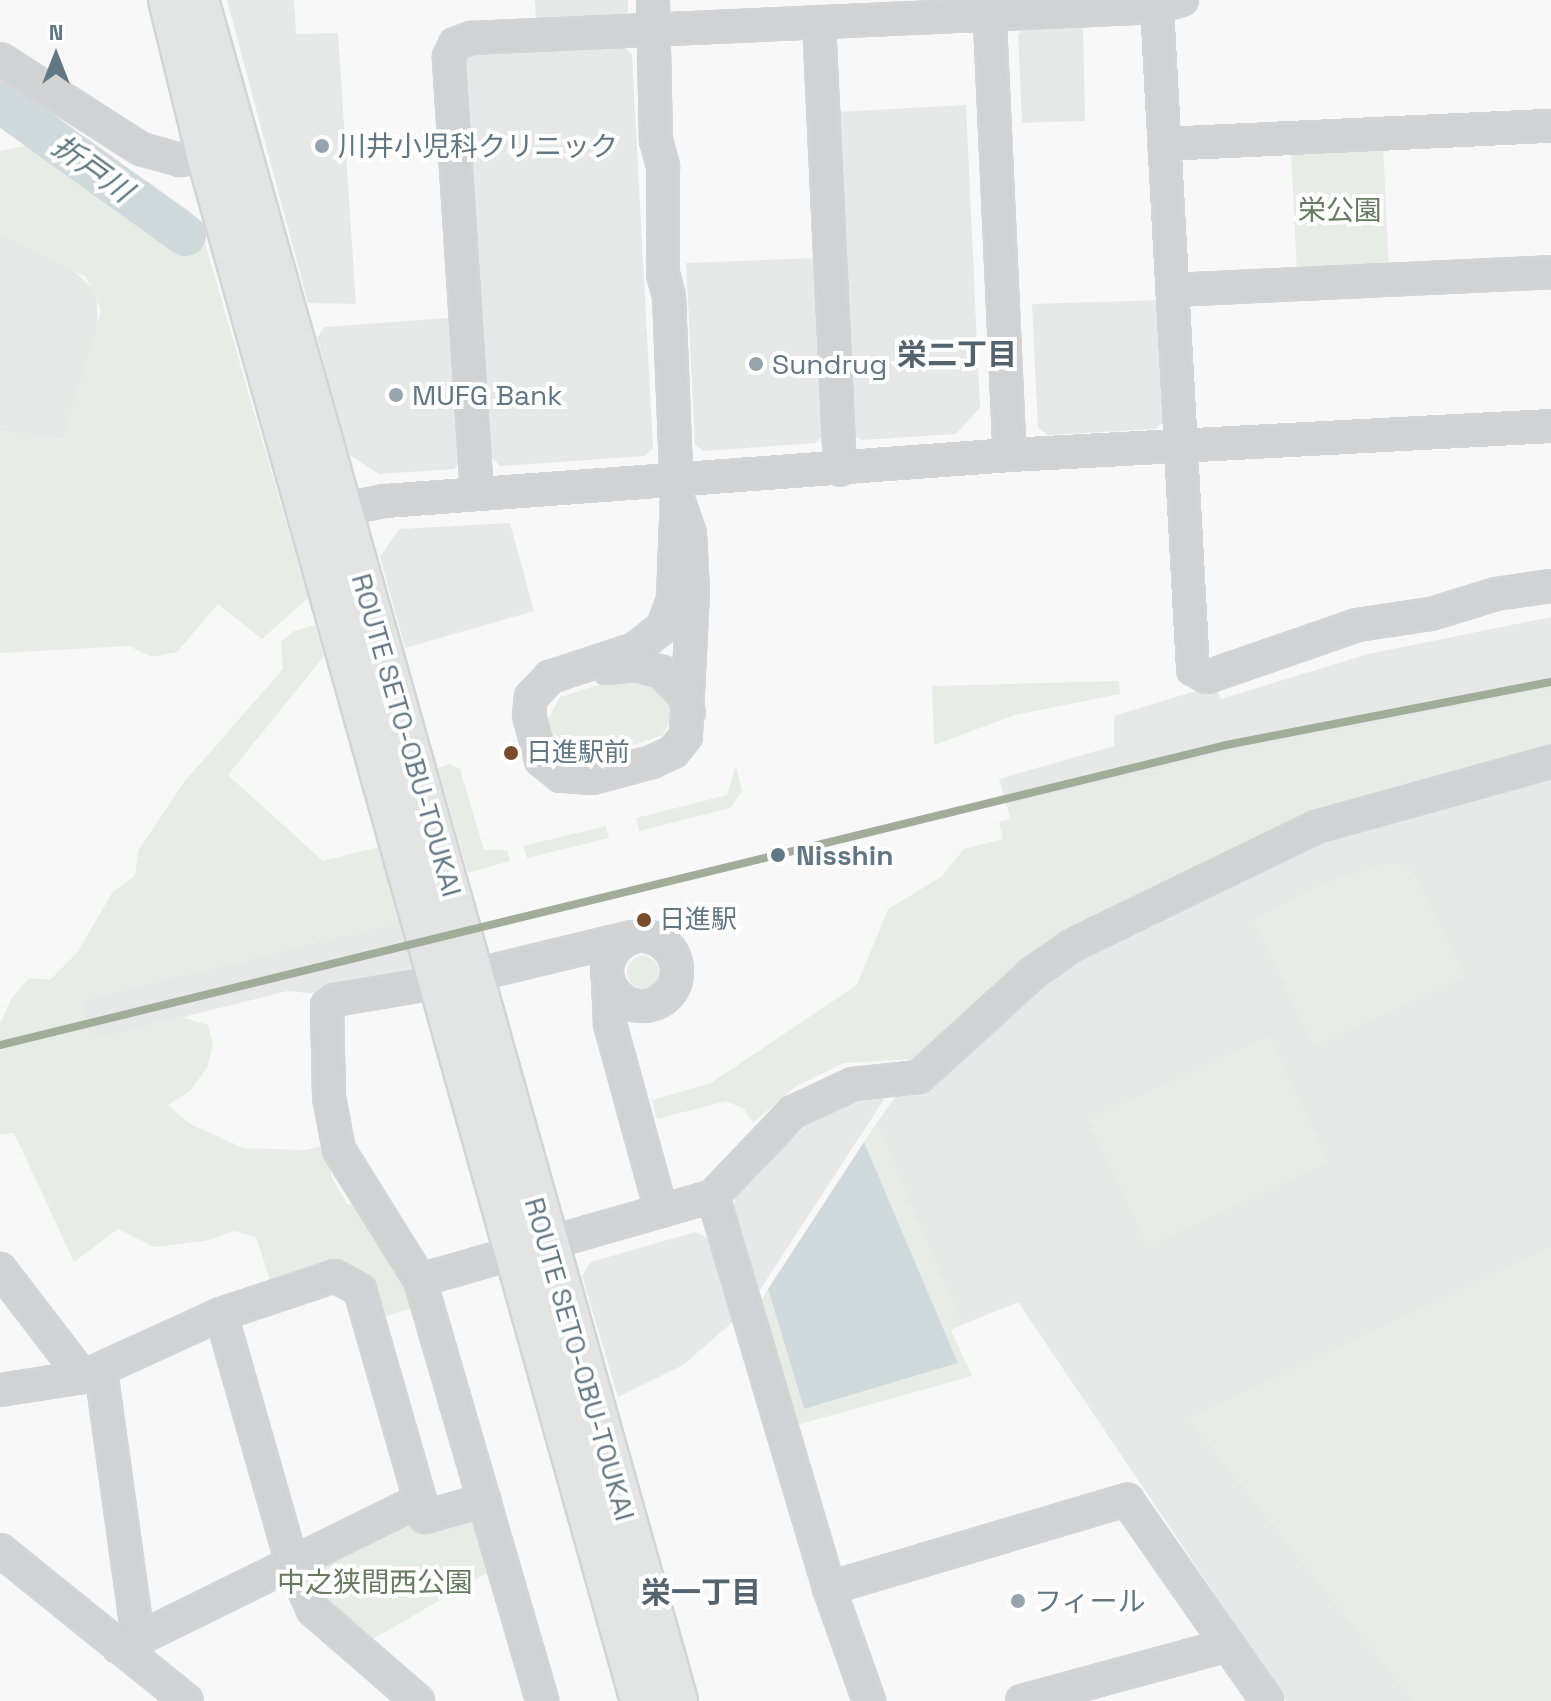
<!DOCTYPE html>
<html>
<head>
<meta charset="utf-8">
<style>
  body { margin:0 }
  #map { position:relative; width:1551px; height:1701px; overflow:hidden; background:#f8f8f8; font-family:"Space Grotesk","Noto Sans JP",sans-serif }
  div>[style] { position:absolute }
  .built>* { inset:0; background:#e7e9e9 }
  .green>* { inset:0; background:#e8ece6 }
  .round { border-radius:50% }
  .water>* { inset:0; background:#d0d9dc }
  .river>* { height:42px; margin:-21px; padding:0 21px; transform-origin:21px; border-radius:21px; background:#d0d9dc }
  .roads { filter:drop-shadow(2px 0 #d3d4d6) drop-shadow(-2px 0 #d3d4d6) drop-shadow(0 2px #d3d4d6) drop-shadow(0 -2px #d3d4d6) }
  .minor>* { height:30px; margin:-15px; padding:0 15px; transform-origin:15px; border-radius:15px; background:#d1d2d3 }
  .minor>.ring { margin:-15px; padding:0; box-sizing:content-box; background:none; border:30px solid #d1d2d3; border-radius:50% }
  .major>* { height:38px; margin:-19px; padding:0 19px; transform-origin:19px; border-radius:19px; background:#e3e4e4 }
  .rail-1>* { height:8px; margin:-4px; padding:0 4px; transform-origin:4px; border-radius:4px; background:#a1ac99 }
  .dots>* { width:22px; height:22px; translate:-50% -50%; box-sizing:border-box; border:4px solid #fff; border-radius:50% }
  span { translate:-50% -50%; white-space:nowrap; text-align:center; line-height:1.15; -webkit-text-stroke:8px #fff; paint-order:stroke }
  .bus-label { font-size:26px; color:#627784 }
  .left { translate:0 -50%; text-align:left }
  .poi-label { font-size:28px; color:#627784 }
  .park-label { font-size:28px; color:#677b61 }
  .street-label { font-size:28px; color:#627784 }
  .stop-label { font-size:28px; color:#627784; font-weight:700 }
  .water-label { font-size:30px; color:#5d767e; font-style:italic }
  .neighbourhood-label { font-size:30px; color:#54646f; font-weight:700 }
  .north { position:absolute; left:16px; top:16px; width:80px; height:80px; -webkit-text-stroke:6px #fff; paint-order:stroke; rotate:0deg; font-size:22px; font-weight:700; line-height:32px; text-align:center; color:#627784 }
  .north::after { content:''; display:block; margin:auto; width:28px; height:36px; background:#627784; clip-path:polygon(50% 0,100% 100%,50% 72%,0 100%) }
</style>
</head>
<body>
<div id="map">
  <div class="built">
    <i style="clip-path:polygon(227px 0,294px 0,296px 34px,338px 33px,356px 304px,308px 303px)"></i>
    <i style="clip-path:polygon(535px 0,628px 0,628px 11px,620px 21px,536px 24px)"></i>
    <i style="clip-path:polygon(1083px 23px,1085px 121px,1022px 123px,1018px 35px,1025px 26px)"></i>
    <i style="clip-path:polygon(625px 48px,632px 55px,653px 448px,645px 456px,500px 466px,490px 456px,464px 63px,471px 55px)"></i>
    <i style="clip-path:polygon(966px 105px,980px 408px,956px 434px,862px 440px,852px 435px,836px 112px)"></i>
    <i style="clip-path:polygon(0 234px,66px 263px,96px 292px,98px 333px,63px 440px,0 431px)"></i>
    <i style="clip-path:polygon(815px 258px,824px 434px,816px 443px,704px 451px,695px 445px,686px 263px)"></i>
    <i style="clip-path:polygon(1159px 300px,1164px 420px,1156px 429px,1048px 435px,1038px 428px,1032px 304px)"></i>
    <i style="clip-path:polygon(448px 318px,455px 323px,464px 458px,454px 469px,379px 474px,348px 454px,317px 337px,325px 327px)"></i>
    <i style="clip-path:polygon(510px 523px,534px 611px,405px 648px,380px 557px,399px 529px)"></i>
    <i style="clip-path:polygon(1551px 617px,1551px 689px,1228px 753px,1007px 805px,999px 779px,1114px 746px,1114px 716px,1215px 685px,1221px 699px,1368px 654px)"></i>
    <i style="clip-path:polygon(1551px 769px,1551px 1701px,1287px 1701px,1018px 1302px,962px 1325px,876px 1124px,897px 1094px,914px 1095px,1064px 958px,1311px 837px)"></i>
    <i style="clip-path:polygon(400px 922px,415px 976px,318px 994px,288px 991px,103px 1037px,89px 1035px,81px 1000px)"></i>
    <i style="clip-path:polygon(887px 1095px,756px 1296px,733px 1208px,737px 1191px,813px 1119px,855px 1101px)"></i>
    <i style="clip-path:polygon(695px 1232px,712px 1240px,734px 1321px,683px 1365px,618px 1397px,582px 1276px,591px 1262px)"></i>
  </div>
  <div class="green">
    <i style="clip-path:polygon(36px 137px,181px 242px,191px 230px,137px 190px,146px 180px,191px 212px,201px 229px,308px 598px,262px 639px,218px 604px,177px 652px,151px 657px,129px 646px,0 653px,0 431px,63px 440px,101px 311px,86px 277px,0 234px,0 151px,30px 145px)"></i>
    <i style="clip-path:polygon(87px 138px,118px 161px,111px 171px,79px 149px)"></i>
    <i style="clip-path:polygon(1383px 145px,1389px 270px,1297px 274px,1291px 150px)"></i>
    <i style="clip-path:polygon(315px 625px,324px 656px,228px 775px,323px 861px,379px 847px,400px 922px,81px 1001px,89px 1035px,103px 1037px,181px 1017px,208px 1025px,213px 1045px,207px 1068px,190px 1091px,168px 1105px,190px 1124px,243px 1148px,304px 1150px,333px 1144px,331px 1176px,347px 1204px,368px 1209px,419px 1306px,380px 1318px,370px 1283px,359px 1271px,343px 1267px,271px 1283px,256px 1237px,234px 1231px,205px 1241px,154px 1247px,118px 1229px,74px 1262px,14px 1133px,0 1134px,0 1024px,11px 999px,29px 978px,50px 980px,77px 953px,112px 893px,135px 875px,138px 851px,184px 782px,283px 669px,281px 642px,294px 631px)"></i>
    <i style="clip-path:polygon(633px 674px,667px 687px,674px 711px,663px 735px,590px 759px,563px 755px,553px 746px,547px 721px,560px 697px)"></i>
    <i style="clip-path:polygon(1119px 681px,1120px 694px,1015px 715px,934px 745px,932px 686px)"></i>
    <i style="clip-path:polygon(1551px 689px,1551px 753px,1078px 933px,936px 1052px,929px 1046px,916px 1059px,844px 1063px,796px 1086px,753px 1123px,744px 1109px,726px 1101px,657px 1119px,652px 1100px,711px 1083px,857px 985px,888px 909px,941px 877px,964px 849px,1003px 839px,999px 822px,1010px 819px,1007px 805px,1228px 753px)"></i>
    <i style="clip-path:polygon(450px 764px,460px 769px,484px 850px,507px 850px,510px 861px,468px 873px,438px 768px)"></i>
    <i style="clip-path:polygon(736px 765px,742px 792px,730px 808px,639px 831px,636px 818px,727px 795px)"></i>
    <i style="clip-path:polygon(606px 826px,609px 838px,527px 858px,523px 846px)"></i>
    <i style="clip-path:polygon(1392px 863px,1412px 869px,1465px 977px,1314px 1046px,1253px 920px,1322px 884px)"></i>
    <i class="round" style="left:627px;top:956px;width:32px;height:32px"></i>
    <i style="clip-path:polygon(1269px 1036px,1328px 1162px,1148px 1246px,1088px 1120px)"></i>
    <i style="clip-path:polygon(876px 1124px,962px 1325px,951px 1330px,972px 1376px,790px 1427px,759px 1304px,768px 1289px,804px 1409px,958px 1363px,864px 1142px)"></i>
    <i style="clip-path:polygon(1551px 1247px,1551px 1701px,1414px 1701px,1188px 1419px)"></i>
    <i style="clip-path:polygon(412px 1510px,418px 1531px,470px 1517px,481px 1523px,494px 1569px,366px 1643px,324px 1604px,303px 1563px)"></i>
  </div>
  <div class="water">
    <i style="clip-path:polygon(864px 1142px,958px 1363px,804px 1409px,768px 1289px)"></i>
  </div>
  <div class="river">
    <i style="left:0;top:102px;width:228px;rotate:35.7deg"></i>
  </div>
  <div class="roads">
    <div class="minor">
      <i style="left:653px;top:0;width:140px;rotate:88.8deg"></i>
      <i style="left:656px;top:140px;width:28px;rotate:75deg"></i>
      <i style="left:663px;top:167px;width:107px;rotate:90deg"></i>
      <i style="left:663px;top:274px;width:23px;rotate:75deg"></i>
      <i style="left:669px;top:296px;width:200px;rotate:87.7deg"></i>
      <i style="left:989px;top:0;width:455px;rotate:87.4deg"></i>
      <i style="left:1157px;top:7px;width:663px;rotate:86.89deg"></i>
      <i style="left:1193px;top:669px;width:16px;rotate:30deg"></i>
      <i style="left:1207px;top:677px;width:159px;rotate:-19.1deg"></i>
      <i style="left:1357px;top:625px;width:75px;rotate:-8.5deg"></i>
      <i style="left:1431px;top:614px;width:68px;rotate:-17.1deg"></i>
      <i style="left:1496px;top:594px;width:56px;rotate:-8.3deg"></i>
      <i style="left:819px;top:22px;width:448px;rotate:87.3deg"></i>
      <i style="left:0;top:59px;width:167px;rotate:32.6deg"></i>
      <i style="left:141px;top:149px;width:41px;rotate:15.8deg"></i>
      <i style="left:180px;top:160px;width:26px;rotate:-11deg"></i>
      <i style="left:1164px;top:144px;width:387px;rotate:-2.7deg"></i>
      <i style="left:1172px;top:290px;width:379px;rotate:-2.7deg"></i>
      <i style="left:477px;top:494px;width:438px;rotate:-93.7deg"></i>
      <i style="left:449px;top:57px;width:14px;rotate:-65deg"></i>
      <i style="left:455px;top:44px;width:17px;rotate:-21deg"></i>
      <i style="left:471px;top:38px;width:687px;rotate:-2.59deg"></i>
      <i style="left:1157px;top:7px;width:26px;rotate:-16deg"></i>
      <i style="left:677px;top:496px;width:40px;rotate:71.1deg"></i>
      <i style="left:690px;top:534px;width:57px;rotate:87deg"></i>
      <i style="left:693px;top:591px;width:145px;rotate:92.8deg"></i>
      <i style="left:686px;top:736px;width:21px;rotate:129deg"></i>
      <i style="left:673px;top:752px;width:23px;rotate:155deg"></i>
      <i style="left:652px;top:762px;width:62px;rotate:165.1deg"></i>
      <i style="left:592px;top:778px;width:31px;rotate:-176deg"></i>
      <i style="left:561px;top:776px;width:26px;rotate:-141deg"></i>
      <i style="left:541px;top:760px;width:47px;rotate:-104.9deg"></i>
      <i style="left:529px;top:715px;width:18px;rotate:-84deg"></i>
      <i style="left:531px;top:697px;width:28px;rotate:-46deg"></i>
      <i style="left:550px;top:677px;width:89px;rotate:-18.2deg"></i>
      <i style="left:635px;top:649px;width:36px;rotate:-38deg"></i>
      <i style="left:663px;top:627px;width:30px;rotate:-70deg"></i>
      <i style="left:673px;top:599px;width:103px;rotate:-87.8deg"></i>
      <i style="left:323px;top:513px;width:63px;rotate:-11deg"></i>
      <i style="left:385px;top:501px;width:627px;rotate:-4.21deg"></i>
      <i style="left:1010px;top:455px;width:542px;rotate:-3.07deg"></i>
      <i style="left:607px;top:668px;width:29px;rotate:-6deg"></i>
      <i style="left:636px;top:665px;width:27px;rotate:15deg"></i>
      <i style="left:662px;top:672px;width:32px;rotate:46deg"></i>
      <i style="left:684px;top:695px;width:18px;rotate:74deg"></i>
      <i class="ring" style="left:607px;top:936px;width:40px;height:40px"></i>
      <i style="left:474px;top:975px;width:163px;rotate:-13.5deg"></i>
      <i style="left:608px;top:980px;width:44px;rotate:87.4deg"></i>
      <i style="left:610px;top:1024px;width:194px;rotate:74.7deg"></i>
      <i style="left:441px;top:982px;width:108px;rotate:170.4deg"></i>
      <i style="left:335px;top:1000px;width:10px;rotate:143deg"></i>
      <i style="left:327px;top:1006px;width:91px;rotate:88.7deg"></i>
      <i style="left:329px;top:1097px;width:54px;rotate:79.3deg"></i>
      <i style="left:339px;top:1150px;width:153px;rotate:58.1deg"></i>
      <i style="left:420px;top:1280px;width:438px;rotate:73.8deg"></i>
      <i style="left:713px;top:1196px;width:409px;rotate:73.5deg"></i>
      <i style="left:829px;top:1588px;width:120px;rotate:70.5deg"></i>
      <i style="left:0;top:1269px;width:136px;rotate:52.5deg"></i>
      <i style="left:420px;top:1280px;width:305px;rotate:-16deg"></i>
      <i style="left:713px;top:1196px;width:116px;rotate:-46.4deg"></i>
      <i style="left:793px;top:1112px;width:66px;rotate:-25deg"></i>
      <i style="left:853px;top:1084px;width:66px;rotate:-6.1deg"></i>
      <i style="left:919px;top:1077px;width:156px;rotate:-42.4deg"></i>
      <i style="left:1034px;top:972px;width:47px;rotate:-34.7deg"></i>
      <i style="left:1073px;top:945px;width:270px;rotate:-25.9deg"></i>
      <i style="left:1316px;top:827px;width:244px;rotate:-15.5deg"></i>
      <i style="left:221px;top:1314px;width:259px;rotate:74.1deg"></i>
      <i style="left:292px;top:1563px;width:51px;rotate:65.9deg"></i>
      <i style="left:313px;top:1610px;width:139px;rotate:40.9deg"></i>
      <i style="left:101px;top:1371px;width:271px;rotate:82.1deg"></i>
      <i style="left:138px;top:1639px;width:21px;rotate:157deg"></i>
      <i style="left:0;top:1390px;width:84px;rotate:-8.9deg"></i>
      <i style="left:83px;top:1377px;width:152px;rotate:-24.5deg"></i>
      <i style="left:221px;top:1314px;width:120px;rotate:-18.4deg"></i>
      <i style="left:335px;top:1276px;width:29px;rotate:29deg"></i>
      <i style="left:360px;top:1290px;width:236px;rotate:74deg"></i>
      <i style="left:425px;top:1517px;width:62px;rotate:-15.8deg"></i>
      <i style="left:0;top:1550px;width:240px;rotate:38.9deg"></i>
      <i style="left:829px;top:1588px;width:311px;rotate:-16.5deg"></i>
      <i style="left:1127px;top:1500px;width:245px;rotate:55.1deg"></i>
      <i style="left:138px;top:1639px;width:314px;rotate:-26.2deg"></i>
      <i style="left:1022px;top:1701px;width:210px;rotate:-15.2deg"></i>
    </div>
    <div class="major">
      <i style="left:168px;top:0;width:160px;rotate:76.2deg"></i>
      <i style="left:206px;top:155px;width:1606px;rotate:74.32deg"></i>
      <i style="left:199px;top:0;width:1767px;rotate:74.27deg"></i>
    </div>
  </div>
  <div class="rail-1">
    <i style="left:0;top:1045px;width:1262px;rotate:-13.75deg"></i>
    <i style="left:1226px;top:745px;width:331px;rotate:-11deg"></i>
  </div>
  <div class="dots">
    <i style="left:322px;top:146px;background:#96a4ad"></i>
    <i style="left:756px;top:364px;background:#96a4ad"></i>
    <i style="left:396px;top:395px;background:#96a4ad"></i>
    <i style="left:511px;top:753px;background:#7a4b2a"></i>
    <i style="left:778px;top:855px;background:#627784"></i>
    <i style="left:644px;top:920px;background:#7a4b2a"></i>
    <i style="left:1018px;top:1601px;background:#96a4ad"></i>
  </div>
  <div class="bus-label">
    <span class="left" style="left:526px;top:753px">日進駅前</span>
    <span class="left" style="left:659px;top:920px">日進駅</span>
  </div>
  <div class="poi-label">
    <span class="left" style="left:338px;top:146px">川井小児科クリニック</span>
    <span class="left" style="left:772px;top:364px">Sundrug</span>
    <span class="left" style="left:412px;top:395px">MUFG Bank</span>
    <span class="left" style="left:1034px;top:1601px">フィール</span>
  </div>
  <div class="park-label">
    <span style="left:1340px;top:210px">栄公園</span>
    <span style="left:375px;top:1582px">中之狭間西公園</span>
  </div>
  <div class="street-label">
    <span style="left:407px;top:735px;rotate:74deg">ROUTE SETO-OBU-TOUKAI</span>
    <span style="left:580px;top:1359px;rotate:74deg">ROUTE SETO-OBU-TOUKAI</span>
  </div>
  <div class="stop-label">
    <span class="left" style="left:796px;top:855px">Nisshin</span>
  </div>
  <div class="water-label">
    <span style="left:92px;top:169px;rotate:36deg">折戸川</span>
  </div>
  <div class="neighbourhood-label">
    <span style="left:957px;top:355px">栄二丁目</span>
    <span style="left:701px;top:1593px">栄一丁目</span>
  </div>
  <div class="north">N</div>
</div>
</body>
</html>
